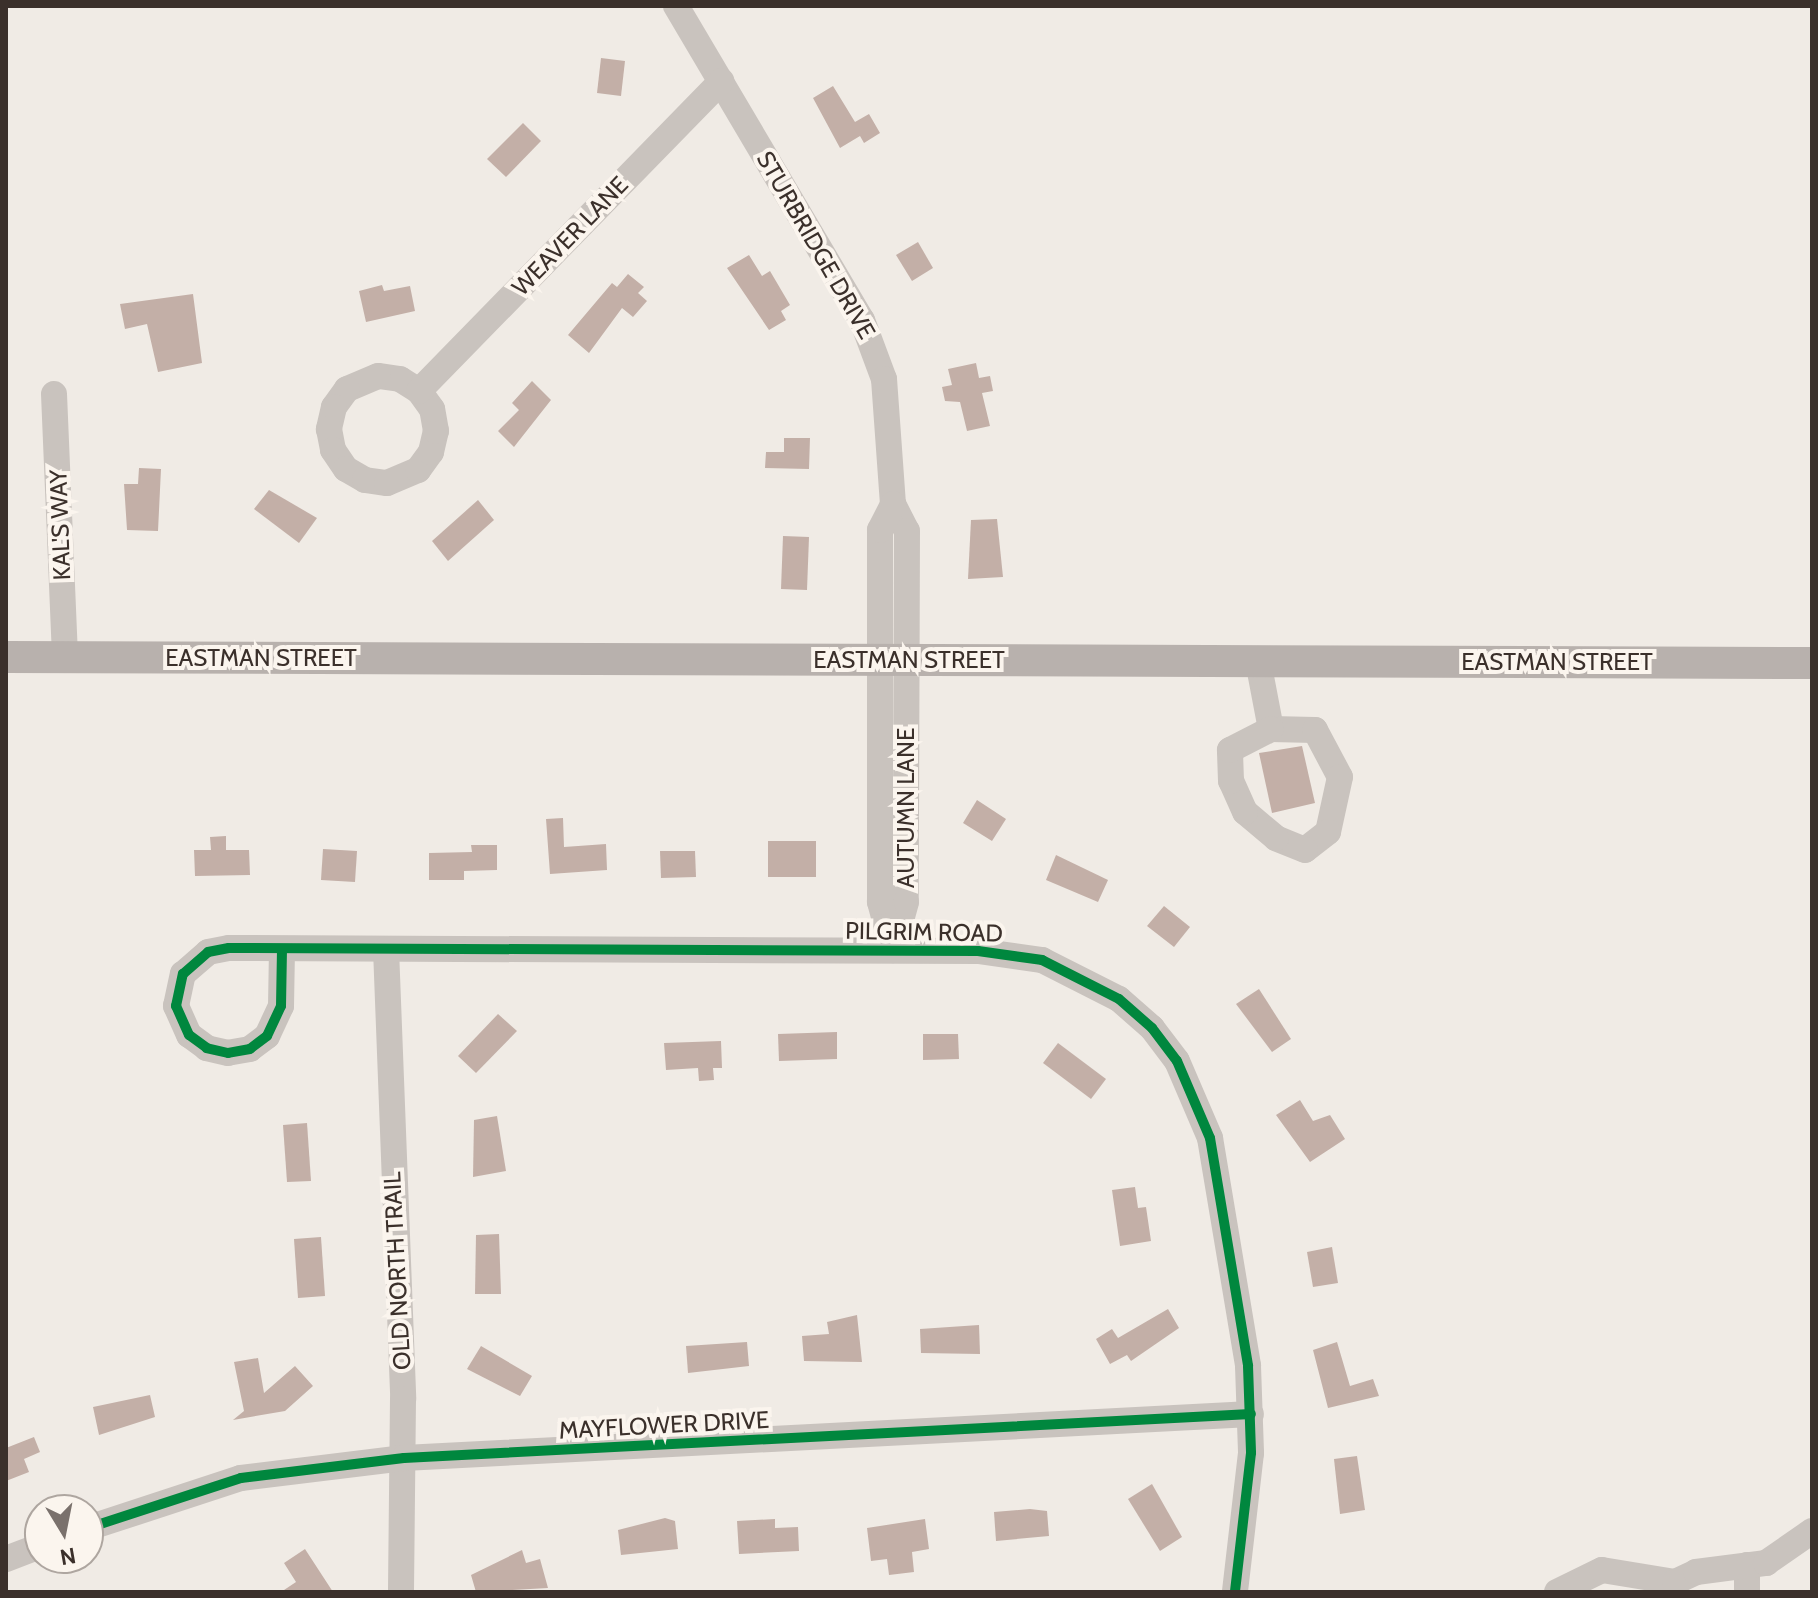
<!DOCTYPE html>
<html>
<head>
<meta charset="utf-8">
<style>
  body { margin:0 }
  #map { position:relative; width:1818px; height:1598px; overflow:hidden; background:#f0ebe5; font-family:Cabin,sans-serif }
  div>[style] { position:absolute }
  .building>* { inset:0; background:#c3afa7 }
  .minor>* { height:26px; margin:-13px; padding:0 13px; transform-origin:13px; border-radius:13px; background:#c9c3be }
  .major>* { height:32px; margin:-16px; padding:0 16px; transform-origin:16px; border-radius:16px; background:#b8b1ad }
  .cycleway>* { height:10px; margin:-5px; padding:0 5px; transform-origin:5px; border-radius:5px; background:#00873e }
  span { translate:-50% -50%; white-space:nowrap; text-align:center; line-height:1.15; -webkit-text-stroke:8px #fbf5ee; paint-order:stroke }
  .street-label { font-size:24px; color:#3b302b }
  .frame { position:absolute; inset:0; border:8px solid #3b302b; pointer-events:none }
  .north { position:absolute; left:24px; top:1494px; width:80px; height:80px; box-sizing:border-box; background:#fbf5ee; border:2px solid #aea6a0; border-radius:50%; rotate:170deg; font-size:22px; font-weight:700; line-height:32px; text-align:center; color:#3b302b }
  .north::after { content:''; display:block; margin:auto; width:28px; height:36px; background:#7a716c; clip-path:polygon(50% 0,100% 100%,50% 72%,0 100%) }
</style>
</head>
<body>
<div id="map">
  <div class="building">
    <i style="clip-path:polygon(601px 58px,625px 61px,621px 96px,597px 93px)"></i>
    <i style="clip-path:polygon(833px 86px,855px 122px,869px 114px,880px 133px,864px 143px,860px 136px,840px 148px,813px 98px)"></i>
    <i style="clip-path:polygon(523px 123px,541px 141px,506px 177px,487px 159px)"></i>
    <i style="clip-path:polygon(918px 242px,933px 268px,912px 281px,896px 255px)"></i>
    <i style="clip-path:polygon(749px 255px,762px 276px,770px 271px,790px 305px,781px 311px,786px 320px,769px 330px,727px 268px)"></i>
    <i style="clip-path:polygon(628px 274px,644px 287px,638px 293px,647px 301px,633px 317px,622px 308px,589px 353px,568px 335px,612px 283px,617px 287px)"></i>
    <i style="clip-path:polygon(382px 285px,384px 291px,410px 286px,415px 311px,366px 322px,359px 291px)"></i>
    <i style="clip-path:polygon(193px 294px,202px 363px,158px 372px,147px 324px,125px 329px,120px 304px)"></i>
    <i style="clip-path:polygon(976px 363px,979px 378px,990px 376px,993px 391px,982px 393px,990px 426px,967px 431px,960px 402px,945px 401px,942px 387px,952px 385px,948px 369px)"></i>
    <i style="clip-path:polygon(532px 381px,551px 400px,514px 447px,498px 431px,519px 410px,512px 403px)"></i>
    <i style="clip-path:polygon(784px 438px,810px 438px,809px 469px,765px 468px,766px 452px,784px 452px)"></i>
    <i style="clip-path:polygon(139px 468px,161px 469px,158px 531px,127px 530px,124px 484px,138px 484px)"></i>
    <i style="clip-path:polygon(269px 490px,317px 518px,299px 543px,254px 509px)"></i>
    <i style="clip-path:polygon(478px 500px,494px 520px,448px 561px,432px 541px)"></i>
    <i style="clip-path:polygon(997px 519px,1003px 577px,968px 579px,971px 520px)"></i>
    <i style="clip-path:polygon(783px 536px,809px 537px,807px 590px,781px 589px)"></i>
    <i style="clip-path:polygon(1302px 746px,1315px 803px,1272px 813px,1259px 753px)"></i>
    <i style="clip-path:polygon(977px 800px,1006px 819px,992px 841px,963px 823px)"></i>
    <i style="clip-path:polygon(563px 818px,564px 847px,606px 844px,607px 870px,550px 874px,546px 819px)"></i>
    <i style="clip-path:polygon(226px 836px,226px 850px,249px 850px,250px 875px,195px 876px,194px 850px,211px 850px,210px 837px)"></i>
    <i style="clip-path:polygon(768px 841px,816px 841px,816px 877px,768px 877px)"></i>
    <i style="clip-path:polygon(471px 845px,497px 845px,497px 870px,464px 871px,464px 880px,429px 880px,429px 853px,472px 852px)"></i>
    <i style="clip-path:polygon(323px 849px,357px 851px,355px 882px,321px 880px)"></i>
    <i style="clip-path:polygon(660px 851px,695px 851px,696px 877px,661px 878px)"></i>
    <i style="clip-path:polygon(1056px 855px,1108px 880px,1098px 902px,1046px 880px)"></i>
    <i style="clip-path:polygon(1164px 906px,1190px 927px,1174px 947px,1147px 926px)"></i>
    <i style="clip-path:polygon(1259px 989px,1291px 1039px,1272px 1052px,1236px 1004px)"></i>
    <i style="clip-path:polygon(498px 1014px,517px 1031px,476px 1073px,458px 1056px)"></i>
    <i style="clip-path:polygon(837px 1032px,837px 1059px,779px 1061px,778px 1034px)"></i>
    <i style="clip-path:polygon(923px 1034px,958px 1034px,959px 1059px,923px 1060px)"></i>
    <i style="clip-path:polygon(721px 1041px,722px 1068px,713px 1068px,714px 1080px,699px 1081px,698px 1068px,666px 1070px,664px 1043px)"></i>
    <i style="clip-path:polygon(1058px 1043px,1106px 1079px,1091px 1099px,1043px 1063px)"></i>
    <i style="clip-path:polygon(1300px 1100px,1313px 1121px,1330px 1115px,1345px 1139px,1310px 1162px,1276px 1115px)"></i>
    <i style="clip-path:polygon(497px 1116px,506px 1171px,473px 1177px,474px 1120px)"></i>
    <i style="clip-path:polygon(307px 1123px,311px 1181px,287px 1182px,283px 1125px)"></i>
    <i style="clip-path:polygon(1135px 1187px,1138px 1208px,1146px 1207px,1151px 1241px,1120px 1246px,1112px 1190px)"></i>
    <i style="clip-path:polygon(499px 1234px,501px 1294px,475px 1294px,476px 1235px)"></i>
    <i style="clip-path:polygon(321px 1237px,325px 1296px,298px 1298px,294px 1239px)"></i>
    <i style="clip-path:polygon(1332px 1247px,1338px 1283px,1313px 1287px,1307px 1252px)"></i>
    <i style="clip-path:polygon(1168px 1309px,1179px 1328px,1131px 1361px,1127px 1355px,1110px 1364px,1096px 1339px,1112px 1329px,1118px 1338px)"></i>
    <i style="clip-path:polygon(857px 1315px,862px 1362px,804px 1361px,802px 1336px,829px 1334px,827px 1322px)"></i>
    <i style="clip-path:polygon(979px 1325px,980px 1354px,921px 1353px,920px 1329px)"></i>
    <i style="clip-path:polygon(747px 1342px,749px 1366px,688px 1373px,686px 1346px)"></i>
    <i style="clip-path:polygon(1337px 1342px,1350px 1386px,1373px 1379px,1379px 1396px,1328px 1408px,1313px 1350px)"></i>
    <i style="clip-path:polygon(481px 1346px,532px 1376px,520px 1396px,467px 1369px)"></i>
    <i style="clip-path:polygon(258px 1358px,264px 1393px,295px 1366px,313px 1386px,285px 1411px,233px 1420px,244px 1411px,234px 1362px)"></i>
    <i style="clip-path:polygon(150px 1395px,155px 1417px,99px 1435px,93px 1407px)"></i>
    <i style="clip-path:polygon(34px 1437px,40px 1452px,24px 1459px,29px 1472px,6px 1481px,6px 1448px)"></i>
    <i style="clip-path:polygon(1357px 1456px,1365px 1510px,1340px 1514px,1334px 1459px)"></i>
    <i style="clip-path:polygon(1152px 1484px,1182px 1537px,1160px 1551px,1128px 1499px)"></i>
    <i style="clip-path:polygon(1030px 1509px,1047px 1511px,1049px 1536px,996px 1541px,994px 1512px)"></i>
    <i style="clip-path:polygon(665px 1518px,675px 1521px,678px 1549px,621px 1555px,618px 1530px)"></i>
    <i style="clip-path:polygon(775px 1519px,775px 1528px,798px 1527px,799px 1551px,739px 1554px,737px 1521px)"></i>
    <i style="clip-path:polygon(925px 1519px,929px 1549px,912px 1552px,914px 1572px,889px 1575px,887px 1559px,871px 1561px,867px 1528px)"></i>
    <i style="clip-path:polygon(305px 1549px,333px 1592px,281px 1592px,296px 1582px,284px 1563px)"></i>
    <i style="clip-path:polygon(522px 1550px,526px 1563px,540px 1559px,548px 1588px,476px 1592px,471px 1575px)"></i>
  </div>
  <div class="minor">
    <i style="left:676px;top:6px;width:365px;rotate:59.4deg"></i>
    <i style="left:862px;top:320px;width:63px;rotate:69.6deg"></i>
    <i style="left:884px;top:379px;width:125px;rotate:85.9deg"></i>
    <i style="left:893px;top:504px;width:30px;rotate:63deg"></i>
    <i style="left:907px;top:531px;width:371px;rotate:90.2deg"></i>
    <i style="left:906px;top:902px;width:50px;rotate:105.2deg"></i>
    <i style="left:419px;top:391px;width:22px;rotate:-148deg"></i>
    <i style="left:400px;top:379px;width:22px;rotate:-172deg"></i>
    <i style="left:378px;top:376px;width:34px;rotate:157deg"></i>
    <i style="left:347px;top:389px;width:22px;rotate:126deg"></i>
    <i style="left:334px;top:407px;width:23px;rotate:103deg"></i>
    <i style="left:329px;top:429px;width:21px;rotate:79deg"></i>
    <i style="left:333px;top:450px;width:23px;rotate:56deg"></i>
    <i style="left:346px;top:469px;width:22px;rotate:30deg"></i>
    <i style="left:365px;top:480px;width:22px;rotate:8deg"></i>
    <i style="left:387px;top:483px;width:34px;rotate:-23deg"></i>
    <i style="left:418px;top:470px;width:22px;rotate:-54deg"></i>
    <i style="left:431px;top:452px;width:22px;rotate:-77deg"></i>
    <i style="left:436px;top:431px;width:22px;rotate:-100deg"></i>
    <i style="left:432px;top:409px;width:22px;rotate:-126deg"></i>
    <i style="left:419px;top:391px;width:433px;rotate:-45.7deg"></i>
    <i style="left:54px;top:394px;width:263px;rotate:87.6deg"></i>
    <i style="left:1258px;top:661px;width:69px;rotate:79.2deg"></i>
    <i style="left:1271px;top:729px;width:44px;rotate:1.3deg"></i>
    <i style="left:1315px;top:730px;width:53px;rotate:62deg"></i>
    <i style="left:1340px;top:777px;width:56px;rotate:102.3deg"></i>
    <i style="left:1328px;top:832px;width:29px;rotate:142deg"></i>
    <i style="left:1305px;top:850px;width:31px;rotate:-158deg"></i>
    <i style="left:1276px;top:838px;width:40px;rotate:-140deg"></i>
    <i style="left:1245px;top:812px;width:34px;rotate:-114deg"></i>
    <i style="left:1231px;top:781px;width:31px;rotate:-92deg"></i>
    <i style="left:1230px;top:750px;width:46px;rotate:-27.1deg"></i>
    <i style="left:892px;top:947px;width:47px;rotate:-104.9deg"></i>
    <i style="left:880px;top:902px;width:372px;rotate:-90deg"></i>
    <i style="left:880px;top:530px;width:29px;rotate:-63deg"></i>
    <i style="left:282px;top:949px;width:57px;rotate:91deg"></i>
    <i style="left:281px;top:1006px;width:33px;rotate:115deg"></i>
    <i style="left:267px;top:1036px;width:21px;rotate:143deg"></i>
    <i style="left:250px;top:1049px;width:22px;rotate:170deg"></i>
    <i style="left:228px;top:1053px;width:22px;rotate:-167deg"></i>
    <i style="left:207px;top:1048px;width:22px;rotate:-144deg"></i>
    <i style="left:189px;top:1035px;width:32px;rotate:-114deg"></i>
    <i style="left:176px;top:1006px;width:33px;rotate:-78deg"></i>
    <i style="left:183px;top:974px;width:33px;rotate:-41deg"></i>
    <i style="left:208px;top:952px;width:21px;rotate:-11deg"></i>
    <i style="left:229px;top:948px;width:749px;rotate:0.23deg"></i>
    <i style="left:978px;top:951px;width:65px;rotate:8deg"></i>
    <i style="left:1042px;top:960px;width:86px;rotate:26.9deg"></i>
    <i style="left:1119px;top:999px;width:44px;rotate:41.3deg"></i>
    <i style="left:1152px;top:1028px;width:41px;rotate:52.9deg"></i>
    <i style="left:1177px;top:1061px;width:84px;rotate:66.8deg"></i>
    <i style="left:1210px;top:1138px;width:231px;rotate:80.5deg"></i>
    <i style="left:1248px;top:1366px;width:87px;rotate:88deg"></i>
    <i style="left:1251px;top:1453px;width:140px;rotate:96.6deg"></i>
    <i style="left:386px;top:949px;width:450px;rotate:87.8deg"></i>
    <i style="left:403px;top:1399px;width:193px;rotate:90.6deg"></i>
    <i style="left:88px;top:1528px;width:161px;rotate:-18.1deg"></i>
    <i style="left:241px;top:1478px;width:164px;rotate:-7deg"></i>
    <i style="left:404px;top:1458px;width:848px;rotate:-2.97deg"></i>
    <i style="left:6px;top:1559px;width:36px;rotate:-21deg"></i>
    <i style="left:1747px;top:1565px;width:27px;rotate:90deg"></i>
    <i style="left:1557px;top:1592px;width:50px;rotate:-26.1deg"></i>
    <i style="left:1602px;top:1570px;width:74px;rotate:9.3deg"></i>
    <i style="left:1675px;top:1582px;width:23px;rotate:-25deg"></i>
    <i style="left:1696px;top:1572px;width:71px;rotate:-7.3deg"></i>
    <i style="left:1766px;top:1563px;width:56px;rotate:-34.8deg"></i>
  </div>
  <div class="major">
    <i style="left:6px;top:657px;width:1806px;rotate:0.19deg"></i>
  </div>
  <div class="cycleway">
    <i style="left:282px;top:949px;width:57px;rotate:91deg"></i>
    <i style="left:281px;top:1006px;width:33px;rotate:115deg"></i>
    <i style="left:267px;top:1036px;width:21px;rotate:143deg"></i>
    <i style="left:250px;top:1049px;width:22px;rotate:170deg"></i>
    <i style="left:228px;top:1053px;width:22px;rotate:-167deg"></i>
    <i style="left:207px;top:1048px;width:22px;rotate:-144deg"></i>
    <i style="left:189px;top:1035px;width:32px;rotate:-114deg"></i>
    <i style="left:176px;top:1006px;width:33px;rotate:-78deg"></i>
    <i style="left:183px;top:974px;width:33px;rotate:-41deg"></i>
    <i style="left:208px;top:952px;width:21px;rotate:-11deg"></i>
    <i style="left:229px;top:948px;width:749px;rotate:0.23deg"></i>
    <i style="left:978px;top:951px;width:65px;rotate:8deg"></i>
    <i style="left:1042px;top:960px;width:86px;rotate:26.9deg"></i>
    <i style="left:1119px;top:999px;width:44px;rotate:41.3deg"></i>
    <i style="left:1152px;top:1028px;width:41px;rotate:52.9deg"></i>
    <i style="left:1177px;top:1061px;width:84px;rotate:66.8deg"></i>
    <i style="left:1210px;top:1138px;width:231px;rotate:80.5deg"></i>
    <i style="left:1248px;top:1366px;width:87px;rotate:88deg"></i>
    <i style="left:1251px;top:1453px;width:140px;rotate:96.6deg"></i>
    <i style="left:88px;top:1528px;width:161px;rotate:-18.1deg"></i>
    <i style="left:241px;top:1478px;width:164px;rotate:-7deg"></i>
    <i style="left:404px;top:1458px;width:848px;rotate:-2.97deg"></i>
  </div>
  <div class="street-label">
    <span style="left:570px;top:236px;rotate:-46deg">WEAVER LANE</span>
    <span style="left:816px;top:245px;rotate:60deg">STURBRIDGE DRIVE</span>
    <span style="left:60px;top:525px;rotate:-92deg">KAL'S WAY</span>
    <span style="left:261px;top:658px">EASTMAN STREET</span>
    <span style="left:909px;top:660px">EASTMAN STREET</span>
    <span style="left:1557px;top:662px">EASTMAN STREET</span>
    <span style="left:906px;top:808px;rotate:-90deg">AUTUMN LANE</span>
    <span style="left:924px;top:932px;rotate:1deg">PILGRIM ROAD</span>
    <span style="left:397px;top:1271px;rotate:-93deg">OLD NORTH TRAIL</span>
    <span style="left:664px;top:1425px;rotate:-3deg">MAYFLOWER DRIVE</span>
  </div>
  <div class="frame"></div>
  <div class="north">N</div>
</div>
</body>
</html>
